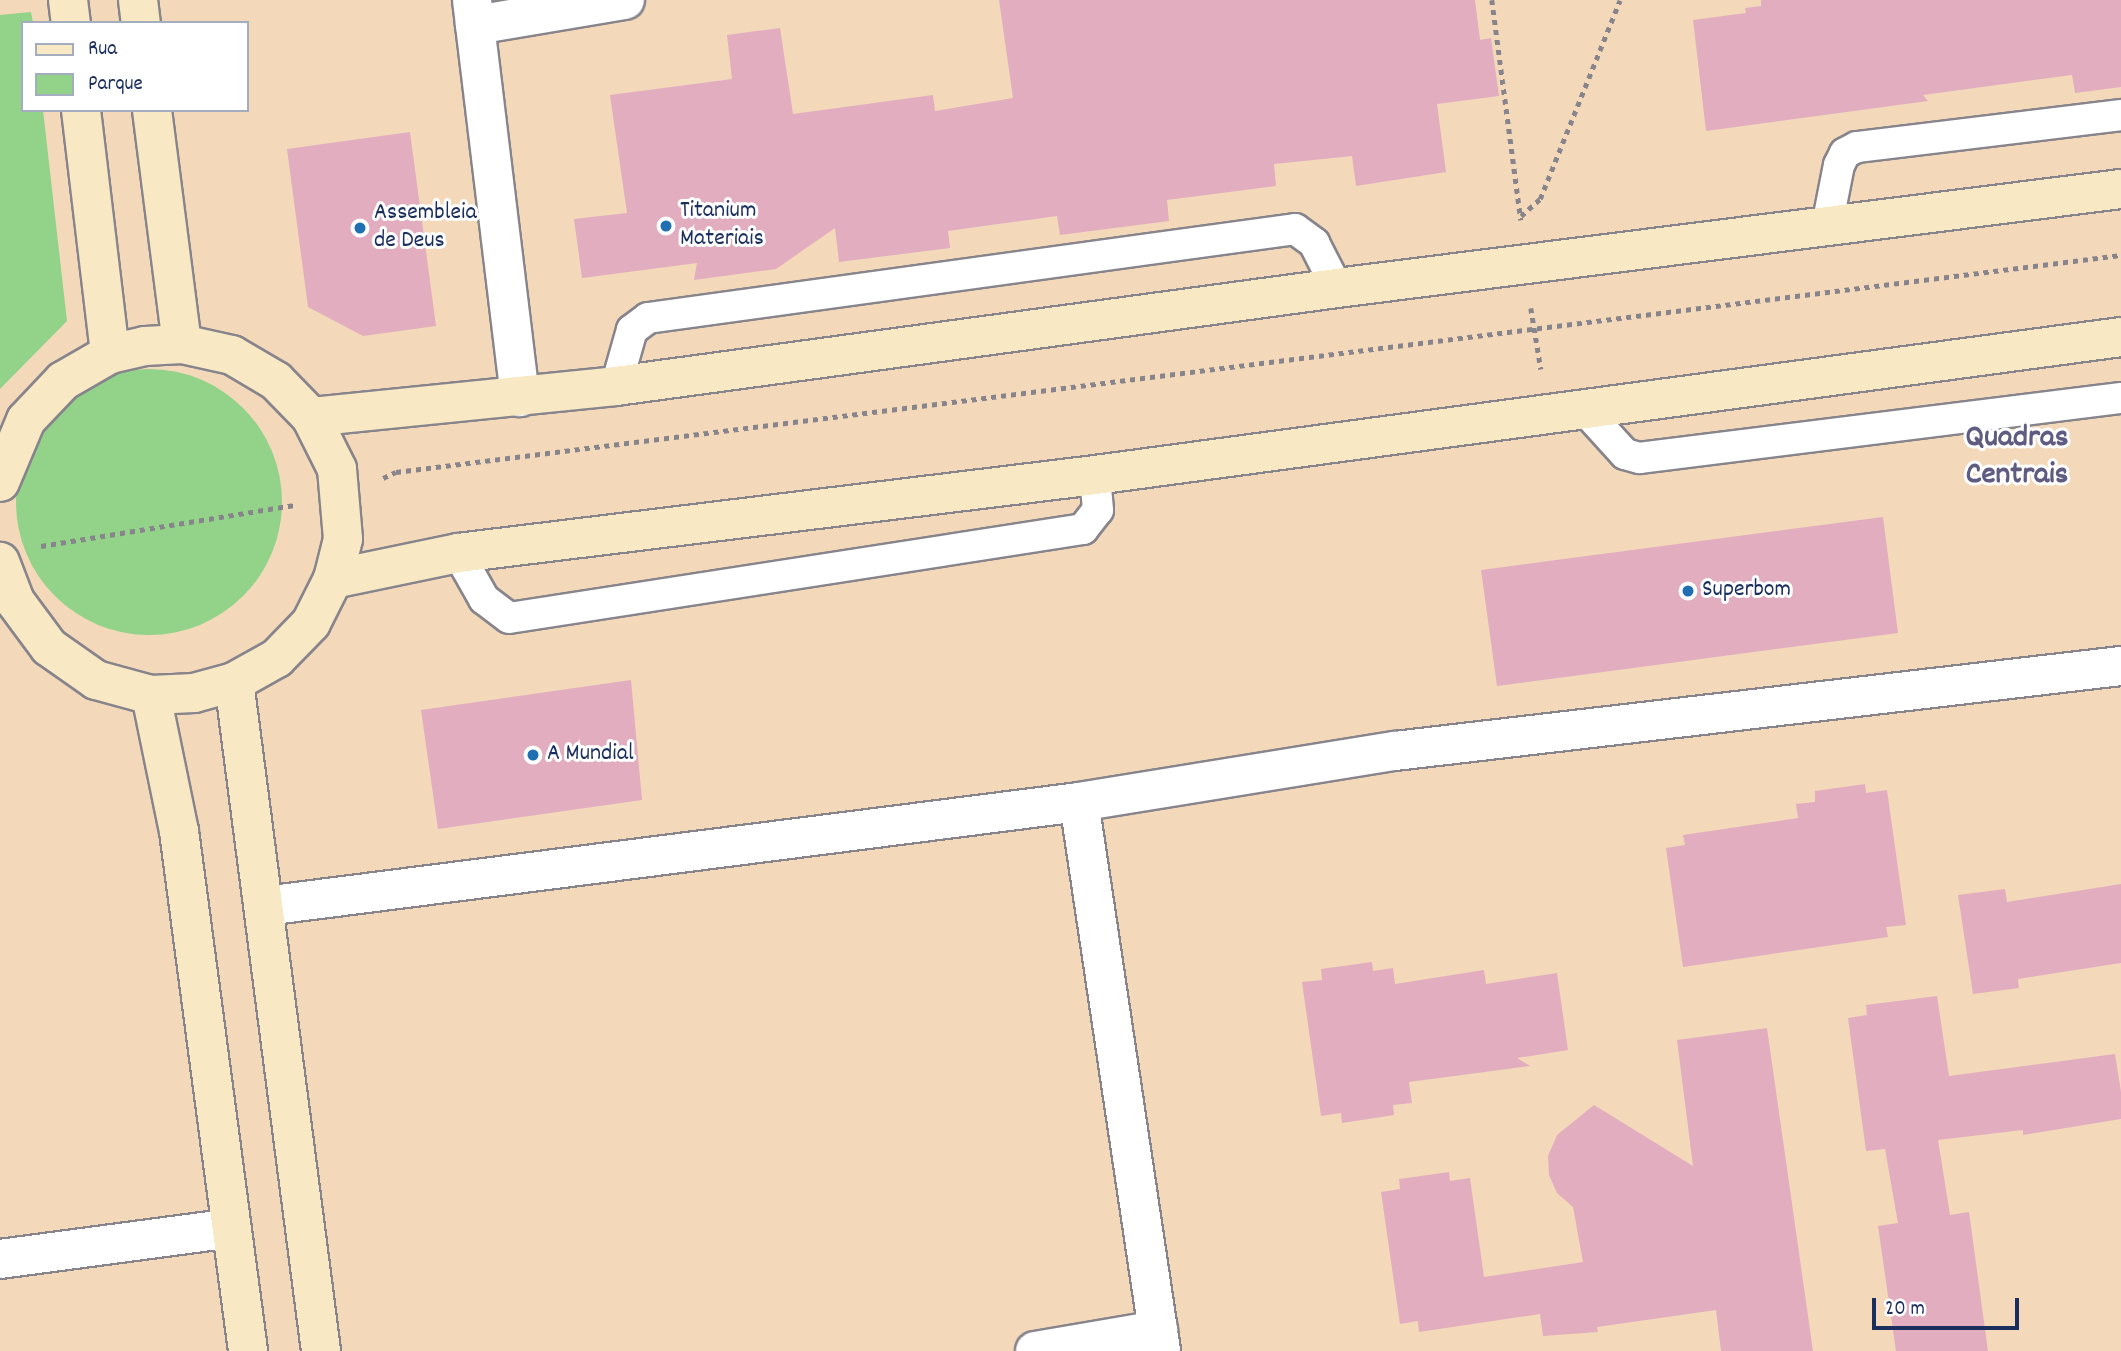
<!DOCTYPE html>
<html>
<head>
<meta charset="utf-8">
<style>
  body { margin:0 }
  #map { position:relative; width:2121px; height:1351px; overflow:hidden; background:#f3d9ba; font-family:Dekko,sans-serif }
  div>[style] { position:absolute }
  .green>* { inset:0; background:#92d289 }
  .round { border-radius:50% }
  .building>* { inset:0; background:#e1adbf }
  .path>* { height:4.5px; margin-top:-2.25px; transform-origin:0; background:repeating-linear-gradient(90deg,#87848c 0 5px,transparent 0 10px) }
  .roads { filter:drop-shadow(2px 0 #87848c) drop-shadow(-2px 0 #87848c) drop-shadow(0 2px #87848c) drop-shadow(0 -2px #87848c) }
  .lane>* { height:30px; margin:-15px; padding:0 15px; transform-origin:15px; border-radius:15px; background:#fff }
  .street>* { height:38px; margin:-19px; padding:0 19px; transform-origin:19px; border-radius:19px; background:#fff }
  .secondary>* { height:38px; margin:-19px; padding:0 19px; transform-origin:19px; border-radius:19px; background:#f8e8c3 }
  .dots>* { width:19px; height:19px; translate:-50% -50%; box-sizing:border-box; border:4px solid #fff; border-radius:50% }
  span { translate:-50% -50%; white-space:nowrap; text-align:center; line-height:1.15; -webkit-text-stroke:6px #fff; paint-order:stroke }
  .poi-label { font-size:24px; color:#1b2f5e }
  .left { translate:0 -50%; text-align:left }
  .district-label { font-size:32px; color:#605b80; font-weight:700 }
  .legend { position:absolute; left:21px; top:21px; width:228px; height:91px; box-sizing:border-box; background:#fff; border:2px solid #a4acbf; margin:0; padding:9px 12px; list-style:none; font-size:21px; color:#1b2f5e }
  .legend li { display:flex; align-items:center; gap:14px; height:35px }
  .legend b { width:35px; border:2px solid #a4acbf }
  .scale { position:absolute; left:1872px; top:1298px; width:147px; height:32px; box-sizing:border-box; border:4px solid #1b2f5e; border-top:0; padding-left:9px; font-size:21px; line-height:24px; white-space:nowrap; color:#1b2f5e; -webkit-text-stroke:5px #fff; paint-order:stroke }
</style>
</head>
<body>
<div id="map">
  <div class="green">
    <i style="clip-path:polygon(31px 12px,33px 23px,23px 23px,23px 110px,43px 110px,67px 321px,0 389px,0 15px)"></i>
    <i class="round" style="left:16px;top:369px;width:266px;height:266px"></i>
  </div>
  <div class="building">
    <i style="clip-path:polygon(999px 0,1475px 0,1480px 40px,1491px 38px,1499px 96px,1437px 104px,1446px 172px,1356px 186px,1352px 156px,1274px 164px,1276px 186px,1167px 200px,1169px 221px,1060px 235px,1057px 216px,948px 231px,950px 248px,839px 262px,835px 228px,776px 269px,694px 280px,697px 263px,582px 278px,574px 219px,627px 213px,610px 95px,732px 79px,727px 35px,780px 28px,793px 114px,933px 95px,935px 111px,1013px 98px)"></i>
    <i style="clip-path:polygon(1761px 0,2121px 0,2121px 87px,2075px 93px,2072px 75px,1923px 95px,1928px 101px,1706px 131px,1693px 20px,1746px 13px,1745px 8px,1761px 6px)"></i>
    <i style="clip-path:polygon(410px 132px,436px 326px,363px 336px,308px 307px,287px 149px)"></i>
    <i style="clip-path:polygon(1883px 517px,1898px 633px,1497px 686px,1481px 570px)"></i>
    <i style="clip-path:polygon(631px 680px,642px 800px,438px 829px,421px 710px)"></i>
    <i style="clip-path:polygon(1865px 784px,1866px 793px,1887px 790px,1906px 925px,1886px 927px,1888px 937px,1683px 967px,1666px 848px,1685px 845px,1683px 835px,1798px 818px,1796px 804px,1815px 802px,1815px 791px)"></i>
    <i style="clip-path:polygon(2121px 884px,2121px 963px,2018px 979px,2019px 988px,1973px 994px,1958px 895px,2005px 889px,2007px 902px)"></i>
    <i style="clip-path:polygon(1372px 962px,1373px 971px,1393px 968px,1395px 984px,1484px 970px,1486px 984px,1557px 973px,1568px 1050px,1517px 1058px,1530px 1066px,1409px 1082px,1412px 1103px,1393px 1105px,1394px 1115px,1342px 1123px,1341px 1113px,1321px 1116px,1302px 982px,1322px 980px,1321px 969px)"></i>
    <i style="clip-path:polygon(1937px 996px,1949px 1076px,2115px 1054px,2121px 1092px,2121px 1119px,2023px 1135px,2023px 1130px,1938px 1140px,1950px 1215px,1969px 1212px,1988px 1351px,1896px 1351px,1878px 1226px,1898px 1223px,1885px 1149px,1866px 1151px,1848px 1018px,1867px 1015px,1866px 1005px)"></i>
    <i style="clip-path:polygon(1767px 1028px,1813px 1351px,1721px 1351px,1716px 1310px,1597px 1327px,1598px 1332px,1543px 1336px,1540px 1314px,1419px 1332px,1418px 1321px,1400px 1324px,1381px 1192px,1400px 1189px,1399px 1179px,1449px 1172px,1450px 1181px,1470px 1178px,1484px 1277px,1583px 1262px,1573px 1207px,1557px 1193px,1549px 1175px,1548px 1156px,1557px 1135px,1594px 1105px,1693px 1166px,1677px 1040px)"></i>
  </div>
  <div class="path">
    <i style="left:1492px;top:0;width:222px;rotate:82.5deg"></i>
    <i style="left:1521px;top:216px;width:25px;rotate:-42deg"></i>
    <i style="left:1540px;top:199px;width:214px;rotate:-68.1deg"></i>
    <i style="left:1531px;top:308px;width:62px;rotate:80.7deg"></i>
    <i style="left:383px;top:478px;width:14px;rotate:-25deg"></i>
    <i style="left:396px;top:472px;width:1739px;rotate:-7.17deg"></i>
    <i style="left:41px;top:546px;width:257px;rotate:-9.2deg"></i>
  </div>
  <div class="roads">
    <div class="lane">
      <i style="left:1827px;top:226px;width:62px;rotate:-78.9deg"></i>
      <i style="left:1839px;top:165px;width:13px;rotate:-63deg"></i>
      <i style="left:1845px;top:153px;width:13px;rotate:-27deg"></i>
      <i style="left:1857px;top:147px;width:266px;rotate:-6.9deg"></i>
      <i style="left:616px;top:386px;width:58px;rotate:-74.1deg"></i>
      <i style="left:632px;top:330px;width:20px;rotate:-37deg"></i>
      <i style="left:648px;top:318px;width:653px;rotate:-7.83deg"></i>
      <i style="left:1295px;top:229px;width:24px;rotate:36deg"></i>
      <i style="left:1314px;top:243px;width:51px;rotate:62.9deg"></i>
      <i style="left:1583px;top:408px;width:62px;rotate:47.6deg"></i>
      <i style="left:1625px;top:454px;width:15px;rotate:16deg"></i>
      <i style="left:1639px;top:458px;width:486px;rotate:-7.1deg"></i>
      <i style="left:458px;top:553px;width:53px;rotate:60.5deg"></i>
      <i style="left:484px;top:599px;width:31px;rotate:37deg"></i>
      <i style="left:509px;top:618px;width:581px;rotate:-8.81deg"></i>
      <i style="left:1083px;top:529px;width:24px;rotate:-52deg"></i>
      <i style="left:1098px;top:510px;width:35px;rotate:-95deg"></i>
    </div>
    <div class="street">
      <i style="left:472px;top:0;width:400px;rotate:83.1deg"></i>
      <i style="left:475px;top:25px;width:152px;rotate:-9.5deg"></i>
      <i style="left:1079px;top:802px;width:555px;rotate:81.5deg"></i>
      <i style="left:265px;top:906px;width:821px;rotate:-7.28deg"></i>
      <i style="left:1079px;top:802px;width:320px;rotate:-9.2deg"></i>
      <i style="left:1395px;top:751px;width:731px;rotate:-6.68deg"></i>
      <i style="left:0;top:1259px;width:233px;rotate:-7.6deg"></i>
      <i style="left:1035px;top:1351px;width:125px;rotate:-9.7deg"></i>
    </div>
    <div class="secondary">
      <i style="left:68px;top:0;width:23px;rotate:83deg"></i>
      <i style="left:138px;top:0;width:23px;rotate:83deg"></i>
      <i style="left:81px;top:110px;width:246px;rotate:83.2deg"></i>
      <i style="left:152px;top:110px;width:236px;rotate:82.7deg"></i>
      <i style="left:311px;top:417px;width:307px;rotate:-5.8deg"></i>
      <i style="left:616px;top:386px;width:728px;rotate:-7.74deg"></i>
      <i style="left:1337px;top:288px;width:790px;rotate:-7.2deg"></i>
      <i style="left:0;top:482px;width:67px;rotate:-67.2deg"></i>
      <i style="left:26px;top:420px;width:54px;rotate:-46.5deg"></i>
      <i style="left:63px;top:381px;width:54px;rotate:-29.9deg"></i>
      <i style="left:110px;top:354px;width:36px;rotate:-13deg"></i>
      <i style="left:145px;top:346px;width:37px;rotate:-3deg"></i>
      <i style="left:182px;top:344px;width:51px;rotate:12.4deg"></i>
      <i style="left:232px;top:355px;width:51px;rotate:30.6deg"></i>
      <i style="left:276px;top:381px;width:50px;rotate:45.8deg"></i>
      <i style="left:311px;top:417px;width:58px;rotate:63.4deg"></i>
      <i style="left:337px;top:469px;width:70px;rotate:85.1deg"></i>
      <i style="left:343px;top:539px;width:41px;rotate:104deg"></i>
      <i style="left:333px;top:579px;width:49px;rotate:116.6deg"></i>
      <i style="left:311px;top:623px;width:49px;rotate:134.2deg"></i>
      <i style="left:277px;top:658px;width:49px;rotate:150.8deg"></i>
      <i style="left:234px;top:682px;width:41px;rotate:164.6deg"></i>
      <i style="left:194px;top:693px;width:43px;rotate:177.3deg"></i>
      <i style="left:151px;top:695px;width:57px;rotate:-164.7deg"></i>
      <i style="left:96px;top:680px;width:57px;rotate:-144.9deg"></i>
      <i style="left:49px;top:647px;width:57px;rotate:-126.5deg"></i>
      <i style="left:15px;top:601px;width:42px;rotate:-111deg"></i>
      <i style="left:333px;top:579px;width:128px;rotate:-11.7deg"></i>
      <i style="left:458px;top:553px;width:642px;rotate:-6.98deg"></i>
      <i style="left:1095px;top:475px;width:1035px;rotate:-7.66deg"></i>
      <i style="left:234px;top:682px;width:675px;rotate:82.59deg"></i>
      <i style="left:151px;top:695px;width:139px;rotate:78.4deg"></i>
      <i style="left:179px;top:831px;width:525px;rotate:82.44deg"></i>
    </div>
  </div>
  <div class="dots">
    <i style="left:666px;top:226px;background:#1f6fb2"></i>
    <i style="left:360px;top:228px;background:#1f6fb2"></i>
    <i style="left:1688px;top:591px;background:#1f6fb2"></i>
    <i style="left:533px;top:755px;background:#1f6fb2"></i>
  </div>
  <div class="poi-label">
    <span class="left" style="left:680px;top:226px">Titanium<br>Materiais</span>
    <span class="left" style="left:374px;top:228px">Assembleia<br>de Deus</span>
    <span class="left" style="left:1702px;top:591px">Superbom</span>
    <span class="left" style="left:547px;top:755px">A Mundial</span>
  </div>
  <div class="district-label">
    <span style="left:2017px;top:458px">Quadras<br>Centrais</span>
  </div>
  <ul class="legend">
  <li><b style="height:9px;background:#f8e8c3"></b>Rua</li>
  <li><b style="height:19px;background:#92d289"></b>Parque</li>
  </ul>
  <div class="scale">20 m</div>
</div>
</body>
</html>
